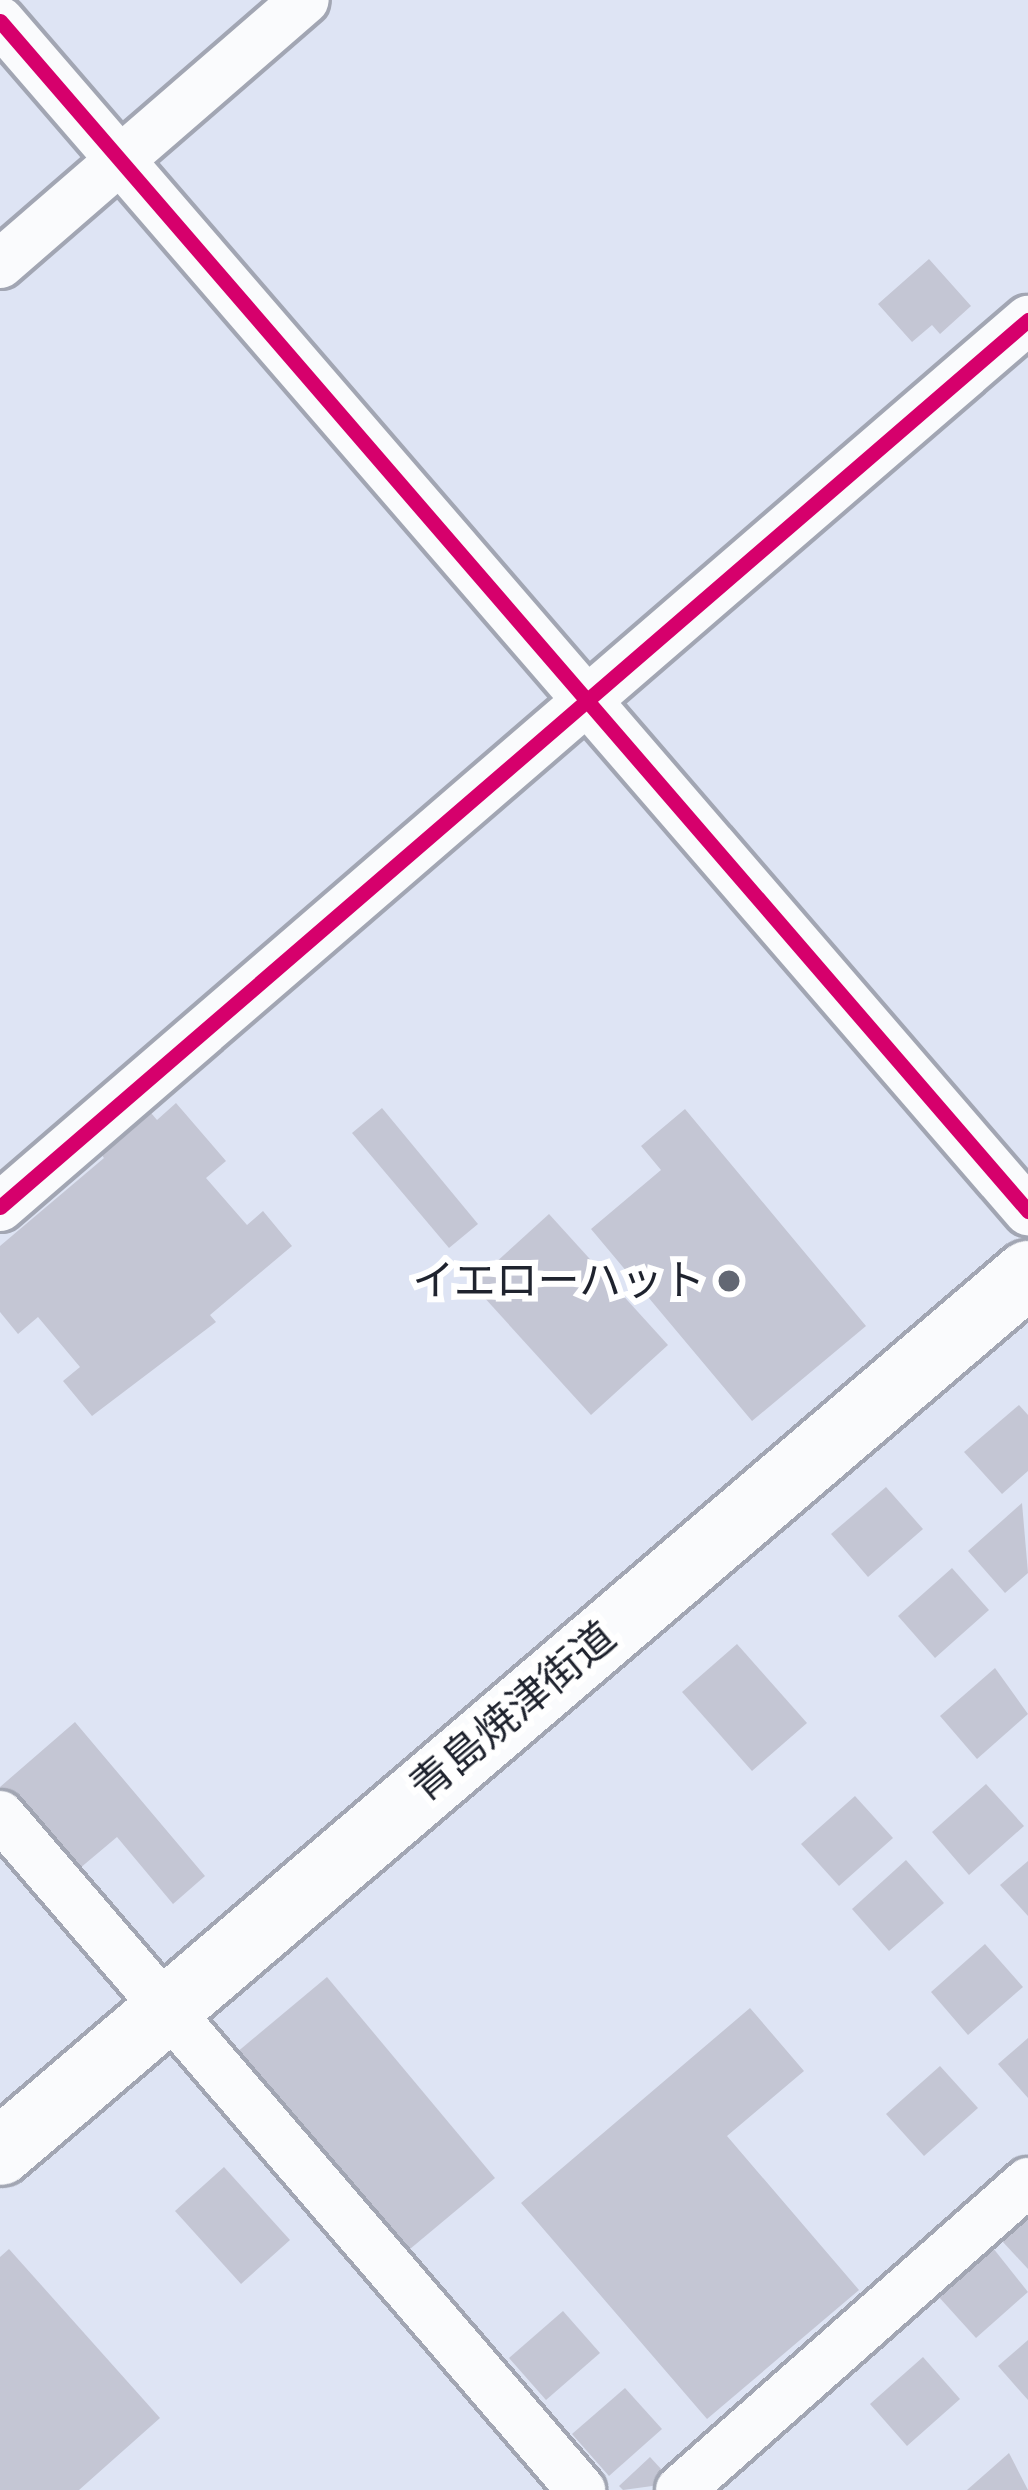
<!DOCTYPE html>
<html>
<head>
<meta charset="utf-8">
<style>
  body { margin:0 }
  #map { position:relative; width:1028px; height:2490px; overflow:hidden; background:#dee4f4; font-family:"Roboto Condensed","Noto Sans JP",sans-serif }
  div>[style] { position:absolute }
  .building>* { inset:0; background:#c4c6d4 }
  .roads { filter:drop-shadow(3px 0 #a2a6b3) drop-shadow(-3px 0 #a2a6b3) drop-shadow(0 3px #a2a6b3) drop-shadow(0 -3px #a2a6b3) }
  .street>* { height:48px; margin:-24px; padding:0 24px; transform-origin:24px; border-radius:24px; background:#fafbfd }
  .secondary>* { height:66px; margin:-33px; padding:0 33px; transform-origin:33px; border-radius:33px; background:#fafbfd }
  .cycleway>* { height:15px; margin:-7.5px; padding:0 7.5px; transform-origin:7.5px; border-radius:7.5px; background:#d6006c }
  .dots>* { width:33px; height:33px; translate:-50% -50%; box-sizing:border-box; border:6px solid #fff; border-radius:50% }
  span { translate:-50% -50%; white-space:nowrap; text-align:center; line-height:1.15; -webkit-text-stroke:12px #fff; paint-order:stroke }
  .poi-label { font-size:42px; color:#1f232e }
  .right { translate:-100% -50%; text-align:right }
  .street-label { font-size:42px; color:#1f232e }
</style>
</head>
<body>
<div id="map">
  <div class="building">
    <i style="clip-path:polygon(929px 259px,971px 306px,940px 334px,932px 325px,912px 342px,878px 304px)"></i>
    <i style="clip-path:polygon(176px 1103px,226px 1161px,206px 1178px,247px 1225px,263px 1211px,292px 1246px,210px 1315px,216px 1322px,92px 1416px,63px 1381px,80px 1367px,38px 1317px,18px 1334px,0 1312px,0 1246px,104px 1158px,97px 1149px,146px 1107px,157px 1120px)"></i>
    <i style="clip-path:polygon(382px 1108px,478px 1224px,449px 1248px,352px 1133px)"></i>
    <i style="clip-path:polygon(685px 1109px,866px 1326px,752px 1421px,591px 1229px,661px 1170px,641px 1146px)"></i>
    <i style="clip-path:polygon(549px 1214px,668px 1345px,591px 1415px,472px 1284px)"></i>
    <i style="clip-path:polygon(1019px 1405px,1028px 1415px,1028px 1471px,1002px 1494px,964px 1452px)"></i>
    <i style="clip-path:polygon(886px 1487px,923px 1529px,868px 1577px,831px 1534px)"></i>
    <i style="clip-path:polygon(1022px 1503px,1028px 1573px,1005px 1593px,968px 1551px)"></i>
    <i style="clip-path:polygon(952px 1568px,989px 1610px,935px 1658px,898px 1616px)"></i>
    <i style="clip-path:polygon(737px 1644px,807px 1723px,752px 1771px,682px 1692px)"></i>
    <i style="clip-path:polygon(995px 1668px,1028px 1714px,977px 1759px,940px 1716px)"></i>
    <i style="clip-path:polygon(75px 1722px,205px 1876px,173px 1904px,117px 1837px,73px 1874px,0 1787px)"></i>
    <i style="clip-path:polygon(986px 1784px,1024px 1826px,969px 1875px,932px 1832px)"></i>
    <i style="clip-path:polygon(855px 1796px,893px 1838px,839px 1886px,801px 1844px)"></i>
    <i style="clip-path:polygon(906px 1860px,944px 1903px,889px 1951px,852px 1909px)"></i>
    <i style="clip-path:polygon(1028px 1861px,1028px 1916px,1000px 1885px)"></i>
    <i style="clip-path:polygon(985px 1944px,1023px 1987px,968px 2035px,931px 1992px)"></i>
    <i style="clip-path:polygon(327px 1977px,495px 2178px,404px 2254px,236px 2053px)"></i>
    <i style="clip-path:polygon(750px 2008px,804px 2071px,727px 2136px,859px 2290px,707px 2419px,521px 2203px)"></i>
    <i style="clip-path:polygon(1028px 2038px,1028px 2098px,998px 2064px)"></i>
    <i style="clip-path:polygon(940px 2066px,978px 2108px,924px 2156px,886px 2114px)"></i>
    <i style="clip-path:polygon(224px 2167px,290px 2240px,241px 2284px,175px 2211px)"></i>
    <i style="clip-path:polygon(1028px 2218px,1028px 2269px,1002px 2241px)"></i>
    <i style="clip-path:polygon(993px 2248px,1028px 2292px,976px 2338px,938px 2296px)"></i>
    <i style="clip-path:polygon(9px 2249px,160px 2418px,79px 2490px,0 2490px,0 2257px)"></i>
    <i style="clip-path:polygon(563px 2311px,600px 2353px,546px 2400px,509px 2358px)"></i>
    <i style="clip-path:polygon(1028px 2340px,1028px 2400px,998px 2366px)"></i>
    <i style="clip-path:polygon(923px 2357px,960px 2399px,907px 2446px,870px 2404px)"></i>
    <i style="clip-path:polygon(625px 2388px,662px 2429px,609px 2476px,572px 2434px)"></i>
    <i style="clip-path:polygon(1009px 2453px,1028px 2490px,967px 2490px)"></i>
    <i style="clip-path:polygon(650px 2457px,674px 2483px,623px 2490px,619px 2486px)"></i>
  </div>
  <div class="roads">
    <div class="street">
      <i style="left:0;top:21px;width:1573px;rotate:49.18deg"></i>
      <i style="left:0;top:264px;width:403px;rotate:-40.9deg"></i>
      <i style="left:0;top:1207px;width:1358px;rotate:-40.79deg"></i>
      <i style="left:0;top:1815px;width:891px;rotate:49.28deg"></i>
      <i style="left:680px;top:2490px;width:465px;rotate:-41.5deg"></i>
    </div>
    <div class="secondary">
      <i style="left:0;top:2152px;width:1352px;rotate:-40.5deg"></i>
    </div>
  </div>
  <div class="cycleway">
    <i style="left:0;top:21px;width:1573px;rotate:49.18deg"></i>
    <i style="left:0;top:1207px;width:1358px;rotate:-40.79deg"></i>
  </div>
  <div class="dots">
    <i style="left:729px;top:1281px;background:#626773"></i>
  </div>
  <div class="poi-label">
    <span class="right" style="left:705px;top:1281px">イエローハット</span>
  </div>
  <div class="street-label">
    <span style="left:513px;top:1712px;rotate:-40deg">青島焼津街道</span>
  </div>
</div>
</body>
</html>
